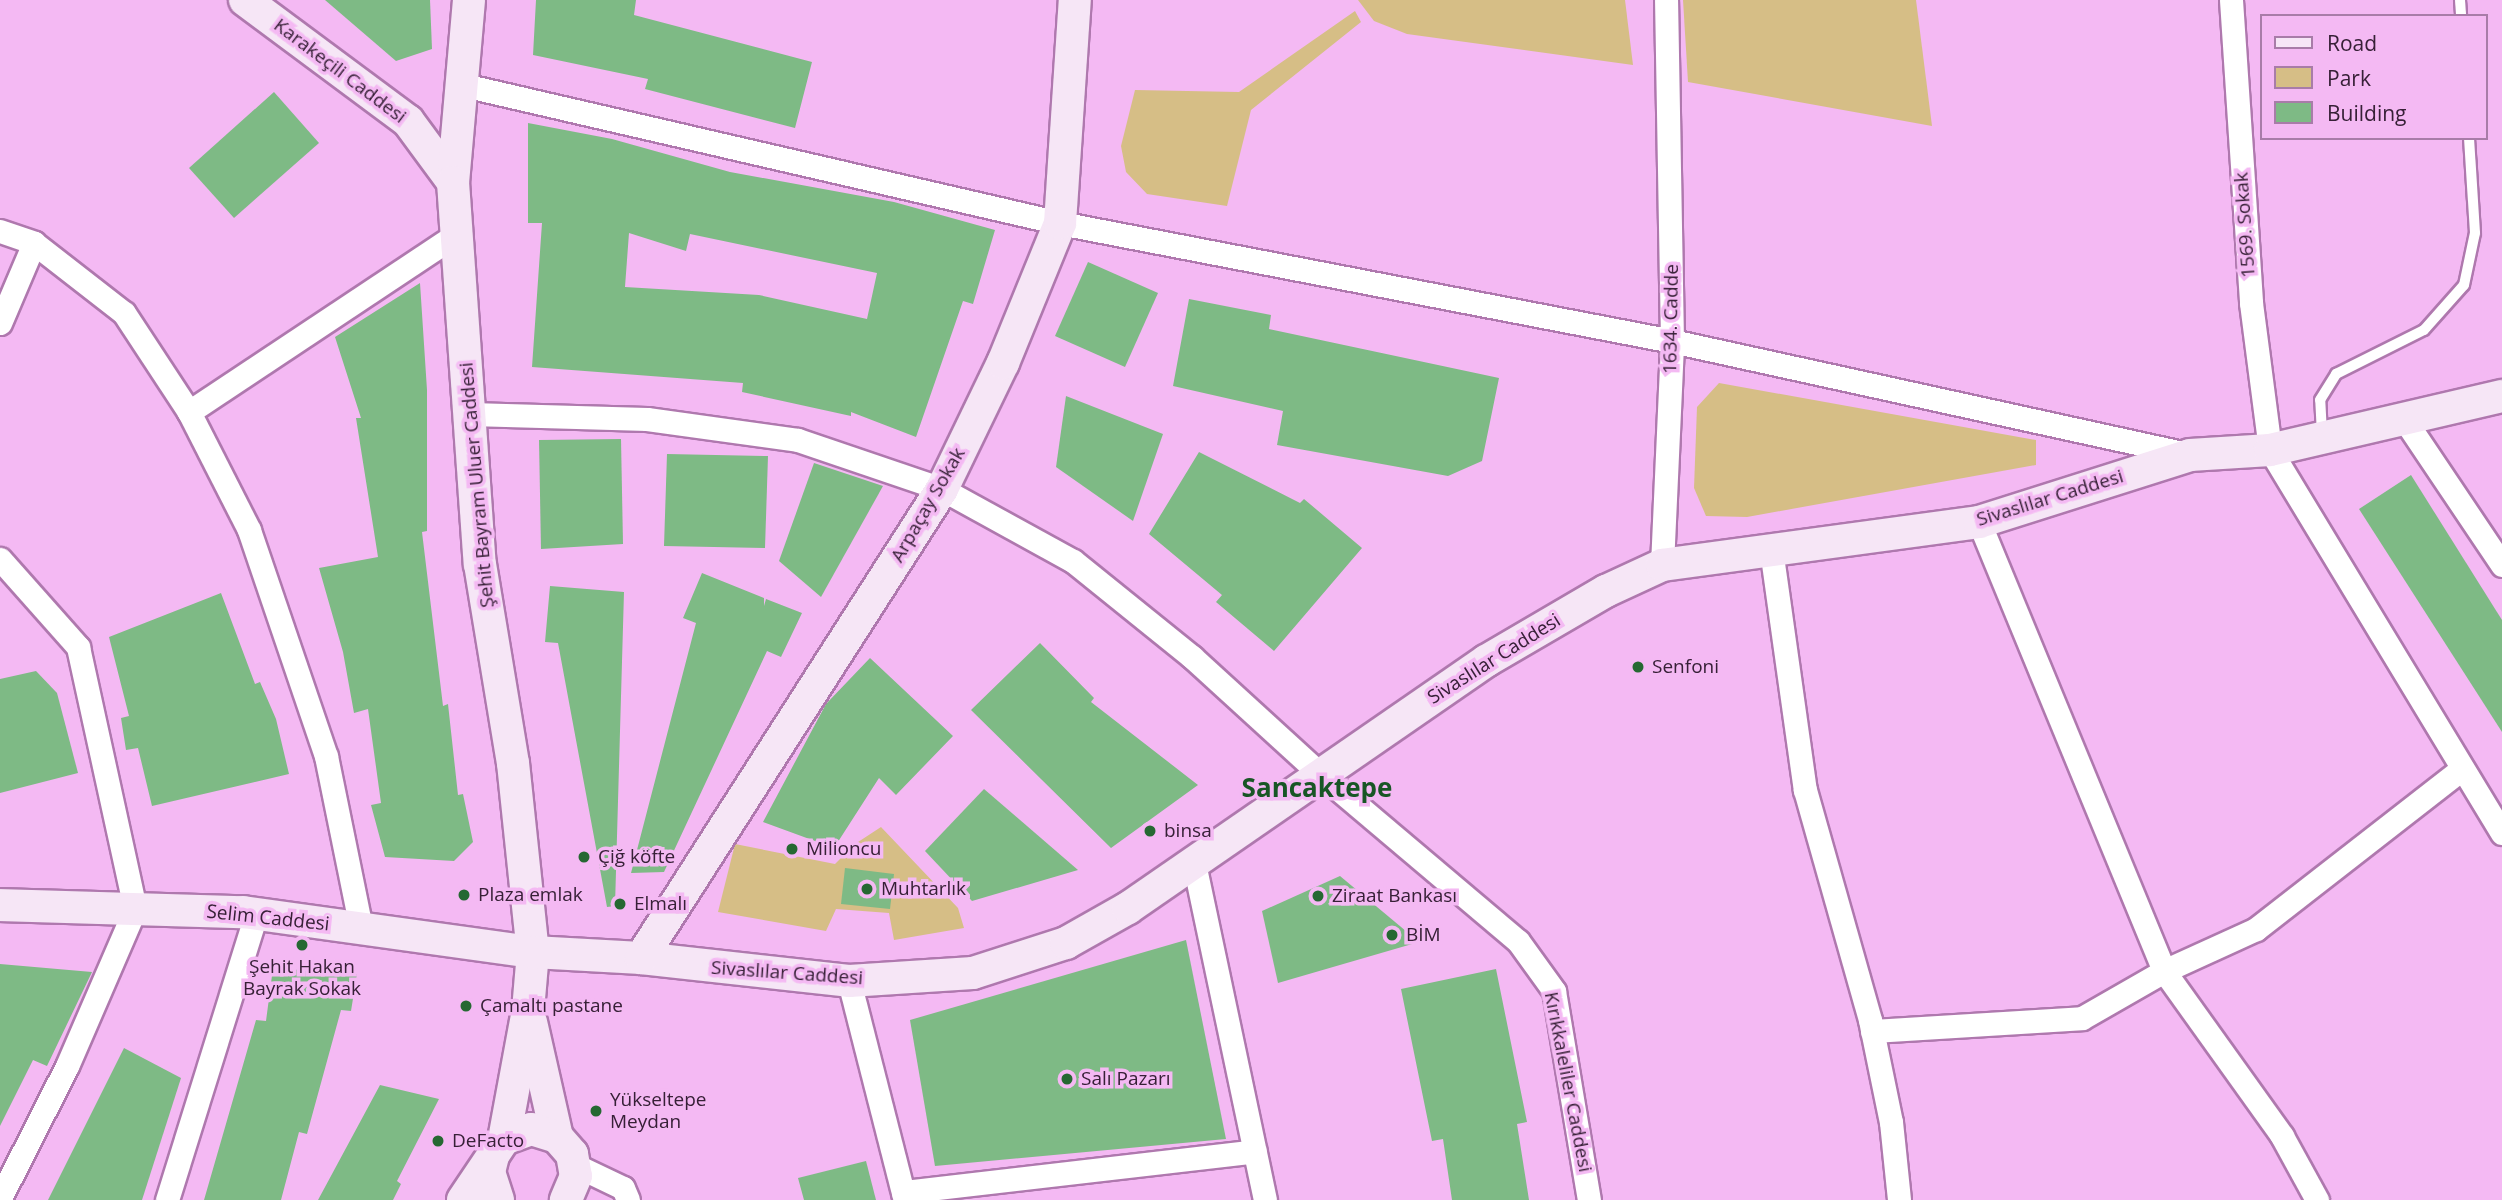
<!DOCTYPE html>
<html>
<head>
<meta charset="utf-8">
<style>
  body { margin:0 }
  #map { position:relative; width:2502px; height:1200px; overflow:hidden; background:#f4b9f3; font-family:"Open Sans",sans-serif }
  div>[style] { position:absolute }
  .green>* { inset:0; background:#d6be86 }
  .building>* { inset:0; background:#7eba85 }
  .roads { filter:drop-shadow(2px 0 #af78ae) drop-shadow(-2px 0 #af78ae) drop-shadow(0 2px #af78ae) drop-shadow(0 -2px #af78ae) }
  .lane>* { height:10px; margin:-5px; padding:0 5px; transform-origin:5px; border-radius:5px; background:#fff }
  .street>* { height:23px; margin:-11.5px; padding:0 11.5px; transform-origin:11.5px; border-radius:11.5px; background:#fff }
  .secondary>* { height:32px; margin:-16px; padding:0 16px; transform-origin:16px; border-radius:16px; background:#f6e6f6 }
  .dots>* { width:19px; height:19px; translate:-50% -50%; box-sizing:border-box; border:4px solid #f4b9f3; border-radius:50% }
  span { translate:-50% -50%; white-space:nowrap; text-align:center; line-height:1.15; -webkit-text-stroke:7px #f4b9f3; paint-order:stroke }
  .street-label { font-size:19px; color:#372037 }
  .poi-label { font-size:19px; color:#372037 }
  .left { translate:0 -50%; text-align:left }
  .district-label { font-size:26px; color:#185625; font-weight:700 }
  .legend { position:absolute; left:2260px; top:14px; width:228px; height:126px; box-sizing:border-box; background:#f4b9f3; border:2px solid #a87ca8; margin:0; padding:9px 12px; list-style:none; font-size:21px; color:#372037 }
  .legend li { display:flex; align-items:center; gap:14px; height:35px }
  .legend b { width:35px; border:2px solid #a87ca8 }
</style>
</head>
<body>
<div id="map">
  <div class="green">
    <i style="clip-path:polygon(1358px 0,1625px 0,1633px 65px,1407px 34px,1374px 21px)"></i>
    <i style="clip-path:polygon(1683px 0,1916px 0,1932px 126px,1688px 82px)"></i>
    <i style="clip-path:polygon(1355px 11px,1361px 22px,1251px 110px,1227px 206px,1147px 194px,1126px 172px,1121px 146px,1135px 90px,1239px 92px)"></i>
    <i style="clip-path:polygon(1719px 383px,2036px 440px,2036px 465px,1747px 517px,1706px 516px,1694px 488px,1697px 407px)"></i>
    <i style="clip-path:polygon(881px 827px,958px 908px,964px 928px,894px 940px,889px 913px,836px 909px,826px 931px,718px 912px,735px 844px,835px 864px,855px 844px)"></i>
  </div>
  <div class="building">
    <i style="clip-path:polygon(325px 0,430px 0,432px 49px,396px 61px)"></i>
    <i style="clip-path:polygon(536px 0,636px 0,634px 15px,812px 62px,795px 128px,645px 89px,648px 79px,533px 55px)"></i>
    <i style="clip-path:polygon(274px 92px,319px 143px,234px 218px,189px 168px)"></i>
    <i style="clip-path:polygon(evenodd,528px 123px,612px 139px,730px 172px,894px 202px,995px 230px,973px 304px,963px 301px,916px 437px,851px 412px,851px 416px,742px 392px,743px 383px,532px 367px,542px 223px,528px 223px,528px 123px,629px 233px,686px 251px,690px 234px,877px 273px,867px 319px,759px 295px,625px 287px,629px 233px)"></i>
    <i style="clip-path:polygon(1088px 262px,1158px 293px,1125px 367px,1055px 336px)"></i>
    <i style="clip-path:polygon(420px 283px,427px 390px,427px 531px,422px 532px,443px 706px,448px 704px,458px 795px,463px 794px,473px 842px,454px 861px,385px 857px,371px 805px,381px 803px,368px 709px,354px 713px,343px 652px,319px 568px,378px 557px,356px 418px,361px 418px,335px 337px)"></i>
    <i style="clip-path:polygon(1189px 299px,1271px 315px,1269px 329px,1499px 378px,1482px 461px,1448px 476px,1277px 445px,1283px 411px,1173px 386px)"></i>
    <i style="clip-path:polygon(1066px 396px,1163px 434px,1133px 521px,1056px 467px)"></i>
    <i style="clip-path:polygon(621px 439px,623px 544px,541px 549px,539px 440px)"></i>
    <i style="clip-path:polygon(1199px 452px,1300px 503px,1304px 499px,1362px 548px,1274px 651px,1216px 602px,1222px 595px,1149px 534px)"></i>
    <i style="clip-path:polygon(667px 454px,768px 456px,765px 548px,664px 546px)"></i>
    <i style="clip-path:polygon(814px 463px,883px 486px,821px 597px,779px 561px)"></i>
    <i style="clip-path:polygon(2411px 475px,2502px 620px,2502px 732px,2359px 509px)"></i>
    <i style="clip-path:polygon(702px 573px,764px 598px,764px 606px,766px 599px,802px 613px,781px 657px,767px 651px,664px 872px,631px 873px,696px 623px,683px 618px)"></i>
    <i style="clip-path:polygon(550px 586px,624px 592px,615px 906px,607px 907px,558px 643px,545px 642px)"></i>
    <i style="clip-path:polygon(221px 593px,255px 684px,260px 682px,276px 719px,289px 774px,152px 806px,138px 748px,126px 750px,121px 718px,129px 716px,109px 637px)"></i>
    <i style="clip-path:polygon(1040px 643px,1094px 698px,1091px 702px,1198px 785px,1111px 848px,971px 710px)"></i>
    <i style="clip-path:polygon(870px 658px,953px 736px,896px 795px,879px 778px,834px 848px,763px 822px,826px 704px)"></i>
    <i style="clip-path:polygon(36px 671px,57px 693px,78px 773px,0 793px,0 679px)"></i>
    <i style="clip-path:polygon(984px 789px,1078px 870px,972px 901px,925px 851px)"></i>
    <i style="clip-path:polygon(845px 868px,894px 874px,890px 909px,841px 904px)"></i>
    <i style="clip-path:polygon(1340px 876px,1419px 942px,1278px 983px,1262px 911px)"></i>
    <i style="clip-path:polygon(1186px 940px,1226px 1139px,935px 1166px,910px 1020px)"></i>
    <i style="clip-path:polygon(0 964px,92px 972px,47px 1066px,33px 1060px,0 1126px)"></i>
    <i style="clip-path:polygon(273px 968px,357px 974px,351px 1011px,341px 1010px,307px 1134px,299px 1132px,281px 1200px,204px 1200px,256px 1020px,266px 1021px)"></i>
    <i style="clip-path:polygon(1496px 969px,1527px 1122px,1517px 1124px,1529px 1200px,1452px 1200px,1443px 1139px,1432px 1141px,1401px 989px)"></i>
    <i style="clip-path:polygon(124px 1048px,181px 1078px,142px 1200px,48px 1200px)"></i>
    <i style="clip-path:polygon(380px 1085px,439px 1099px,397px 1181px,401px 1184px,393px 1200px,318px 1200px)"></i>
    <i style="clip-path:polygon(866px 1161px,876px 1200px,804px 1200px,798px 1178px)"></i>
  </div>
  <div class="roads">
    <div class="lane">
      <i style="left:2460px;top:0;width:16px;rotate:86deg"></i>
      <i style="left:2322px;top:434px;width:34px;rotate:-93deg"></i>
      <i style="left:2320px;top:400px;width:31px;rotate:-58deg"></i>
      <i style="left:2336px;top:374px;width:98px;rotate:-26.6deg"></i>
      <i style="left:2424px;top:330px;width:60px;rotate:-48.4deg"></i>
      <i style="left:2464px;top:285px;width:53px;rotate:-78.1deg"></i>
      <i style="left:2475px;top:233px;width:95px;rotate:-93.6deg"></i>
    </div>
    <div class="street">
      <i style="left:2231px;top:0;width:304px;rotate:86.2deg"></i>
      <i style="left:2251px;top:303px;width:148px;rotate:82.6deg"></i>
      <i style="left:2270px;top:450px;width:448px;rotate:58.8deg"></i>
      <i style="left:459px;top:84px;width:617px;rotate:13.02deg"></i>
      <i style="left:1060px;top:223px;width:623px;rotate:10.91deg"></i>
      <i style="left:1672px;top:341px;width:527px;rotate:12.38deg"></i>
      <i style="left:0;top:231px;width:36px;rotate:19deg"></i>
      <i style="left:34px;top:243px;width:114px;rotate:37.9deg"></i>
      <i style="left:124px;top:313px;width:118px;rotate:56.7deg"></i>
      <i style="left:189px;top:412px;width:132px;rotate:63deg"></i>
      <i style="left:249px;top:530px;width:239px;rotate:71.2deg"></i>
      <i style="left:326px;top:756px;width:176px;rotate:78.5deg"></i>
      <i style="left:0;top:323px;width:87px;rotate:-67deg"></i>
      <i style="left:189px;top:412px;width:322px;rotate:-33.6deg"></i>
      <i style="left:470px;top:414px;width:177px;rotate:1.6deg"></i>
      <i style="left:647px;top:419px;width:152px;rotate:7.9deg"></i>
      <i style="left:798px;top:440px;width:152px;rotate:18.8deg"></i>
      <i style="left:942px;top:489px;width:149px;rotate:28.8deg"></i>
      <i style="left:1073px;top:561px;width:153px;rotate:38.9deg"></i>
      <i style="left:1192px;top:657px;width:172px;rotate:42.4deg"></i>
      <i style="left:1319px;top:773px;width:260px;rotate:40.2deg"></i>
      <i style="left:1518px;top:941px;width:62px;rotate:54.2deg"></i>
      <i style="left:1554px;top:991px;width:212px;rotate:80.5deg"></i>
      <i style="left:2404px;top:419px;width:176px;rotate:56.1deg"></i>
      <i style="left:1979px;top:522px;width:486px;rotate:67.6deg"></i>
      <i style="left:2164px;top:971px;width:203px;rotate:54.4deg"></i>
      <i style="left:2282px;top:1136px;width:73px;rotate:61.3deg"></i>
      <i style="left:1771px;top:549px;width:243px;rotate:82deg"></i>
      <i style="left:1805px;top:790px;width:239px;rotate:74.2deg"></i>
      <i style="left:1870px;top:1020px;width:104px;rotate:78.4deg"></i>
      <i style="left:1891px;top:1122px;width:78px;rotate:84.1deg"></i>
      <i style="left:0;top:559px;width:118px;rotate:48.4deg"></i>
      <i style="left:78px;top:647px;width:268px;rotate:77.7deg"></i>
      <i style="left:135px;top:909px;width:171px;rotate:113.4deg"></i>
      <i style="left:67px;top:1066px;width:148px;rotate:116.9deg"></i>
      <i style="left:1662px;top:565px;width:224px;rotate:-87.4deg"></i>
      <i style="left:1672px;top:341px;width:341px;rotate:-91deg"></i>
      <i style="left:1194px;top:863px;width:344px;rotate:78.1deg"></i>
      <i style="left:849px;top:981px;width:226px;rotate:75.7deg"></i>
      <i style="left:1872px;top:1031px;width:210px;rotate:-3.5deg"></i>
      <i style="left:2082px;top:1018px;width:95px;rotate:-29.8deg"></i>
      <i style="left:2164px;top:971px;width:101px;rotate:-24.5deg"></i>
      <i style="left:2256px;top:929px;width:259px;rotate:-37.9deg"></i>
      <i style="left:575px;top:1165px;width:53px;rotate:25.6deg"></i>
      <i style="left:623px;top:1188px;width:13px;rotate:67deg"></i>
      <i style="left:903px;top:1192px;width:354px;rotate:-6.6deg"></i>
      <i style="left:167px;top:1200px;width:300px;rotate:-72.7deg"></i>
    </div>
    <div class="secondary">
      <i style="left:245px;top:0;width:203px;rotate:36.6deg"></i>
      <i style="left:408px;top:121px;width:76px;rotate:53.6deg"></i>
      <i style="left:469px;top:0;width:183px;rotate:95deg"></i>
      <i style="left:453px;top:182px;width:383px;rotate:86deg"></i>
      <i style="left:480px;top:564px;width:202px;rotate:80.6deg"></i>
      <i style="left:513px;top:763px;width:190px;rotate:84deg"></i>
      <i style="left:533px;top:952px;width:58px;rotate:94.9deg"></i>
      <i style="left:528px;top:1010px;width:131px;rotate:100.5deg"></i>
      <i style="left:0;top:905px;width:243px;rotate:1.7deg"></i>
      <i style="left:243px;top:912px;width:293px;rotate:7.9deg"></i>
      <i style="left:533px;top:952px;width:108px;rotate:3.2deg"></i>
      <i style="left:641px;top:958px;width:209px;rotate:6.3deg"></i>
      <i style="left:849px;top:981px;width:124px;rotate:-3.7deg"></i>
      <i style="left:973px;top:973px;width:98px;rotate:-17.9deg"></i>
      <i style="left:1066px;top:943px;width:71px;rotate:-29.4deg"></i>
      <i style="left:1128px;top:908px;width:435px;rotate:-34.6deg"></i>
      <i style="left:1486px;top:661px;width:139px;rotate:-30.3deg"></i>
      <i style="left:1606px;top:591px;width:62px;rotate:-24.9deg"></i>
      <i style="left:1662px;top:565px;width:320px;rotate:-7.7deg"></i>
      <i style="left:1979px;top:522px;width:221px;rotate:-17.6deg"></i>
      <i style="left:2190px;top:455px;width:80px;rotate:-3.6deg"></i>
      <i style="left:2270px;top:450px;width:238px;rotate:-13.1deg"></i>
      <i style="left:641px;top:958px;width:557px;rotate:-57.31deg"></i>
      <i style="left:942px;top:489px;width:140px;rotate:-64.2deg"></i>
      <i style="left:1003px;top:363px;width:151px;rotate:-67.8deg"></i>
      <i style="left:1060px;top:223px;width:224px;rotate:-86.2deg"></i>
      <i style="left:531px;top:1022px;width:118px;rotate:77.3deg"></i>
      <i style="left:494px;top:1152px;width:21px;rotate:104deg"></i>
      <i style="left:489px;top:1172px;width:29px;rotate:72deg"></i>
      <i style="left:463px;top:1200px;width:73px;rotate:-56.1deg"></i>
      <i style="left:504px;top:1139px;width:29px;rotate:-20deg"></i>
      <i style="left:531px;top:1129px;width:27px;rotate:17deg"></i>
      <i style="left:557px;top:1137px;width:23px;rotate:49deg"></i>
      <i style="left:572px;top:1154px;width:22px;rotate:80deg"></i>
      <i style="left:576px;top:1176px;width:26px;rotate:113deg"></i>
    </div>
  </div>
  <div class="dots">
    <i style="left:1638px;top:667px;background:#256832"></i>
    <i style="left:1150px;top:831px;background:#256832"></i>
    <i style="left:792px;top:849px;background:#256832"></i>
    <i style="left:584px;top:857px;background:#256832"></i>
    <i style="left:867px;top:889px;background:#256832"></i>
    <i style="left:464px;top:895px;background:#256832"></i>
    <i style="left:1318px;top:896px;background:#256832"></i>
    <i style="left:620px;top:904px;background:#256832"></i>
    <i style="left:1392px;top:935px;background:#256832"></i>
    <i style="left:302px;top:945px;background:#256832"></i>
    <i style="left:466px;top:1006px;background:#256832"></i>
    <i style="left:1067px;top:1079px;background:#256832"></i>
    <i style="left:596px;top:1111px;background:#256832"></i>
    <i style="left:438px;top:1141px;background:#256832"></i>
  </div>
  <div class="street-label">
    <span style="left:340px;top:71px;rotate:37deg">Karakeçili Caddesi</span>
    <span style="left:2245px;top:225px;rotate:-94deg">1569. Sokak</span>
    <span style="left:1671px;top:319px;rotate:-89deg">1634. Cadde</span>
    <span style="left:477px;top:485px;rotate:-95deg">Şehit Bayram Uluer Caddesi</span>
    <span style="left:2050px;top:498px;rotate:-17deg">Sivaslılar Caddesi</span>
    <span style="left:928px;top:505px;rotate:-60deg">Arpaçay Sokak</span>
    <span style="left:1494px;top:659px;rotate:-32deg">Sivaslılar Caddesi</span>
    <span style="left:268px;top:918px;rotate:6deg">Selim Caddesi</span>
    <span style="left:787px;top:973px;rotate:4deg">Sivaslılar Caddesi</span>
    <span style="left:1568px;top:1082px;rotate:79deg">Kırıkkaleliler Caddesi</span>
  </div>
  <div class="poi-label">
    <span class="left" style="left:1652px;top:667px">Senfoni</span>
    <span class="left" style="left:1164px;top:831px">binsa</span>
    <span class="left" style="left:806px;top:849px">Milioncu</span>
    <span class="left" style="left:598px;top:857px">Çiğ köfte</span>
    <span class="left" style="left:881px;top:889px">Muhtarlık</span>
    <span class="left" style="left:478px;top:895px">Plaza emlak</span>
    <span class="left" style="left:1332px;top:896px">Ziraat Bankası</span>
    <span class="left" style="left:634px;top:904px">Elmalı</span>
    <span class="left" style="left:1406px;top:935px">BİM</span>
    <span style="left:302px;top:978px">Şehit Hakan<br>Bayrak Sokak</span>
    <span class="left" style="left:480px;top:1006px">Çamaltı pastane</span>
    <span class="left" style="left:1081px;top:1079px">Salı Pazarı</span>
    <span class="left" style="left:610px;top:1111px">Yükseltepe<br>Meydan</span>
    <span class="left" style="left:452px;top:1141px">DeFacto</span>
  </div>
  <div class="district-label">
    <span style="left:1317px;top:788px">Sancaktepe</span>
  </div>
  <ul class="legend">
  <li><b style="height:9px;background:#f6e6f6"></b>Road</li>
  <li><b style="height:19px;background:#d6be86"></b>Park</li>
  <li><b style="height:19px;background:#7eba85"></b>Building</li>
  </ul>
</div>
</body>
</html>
